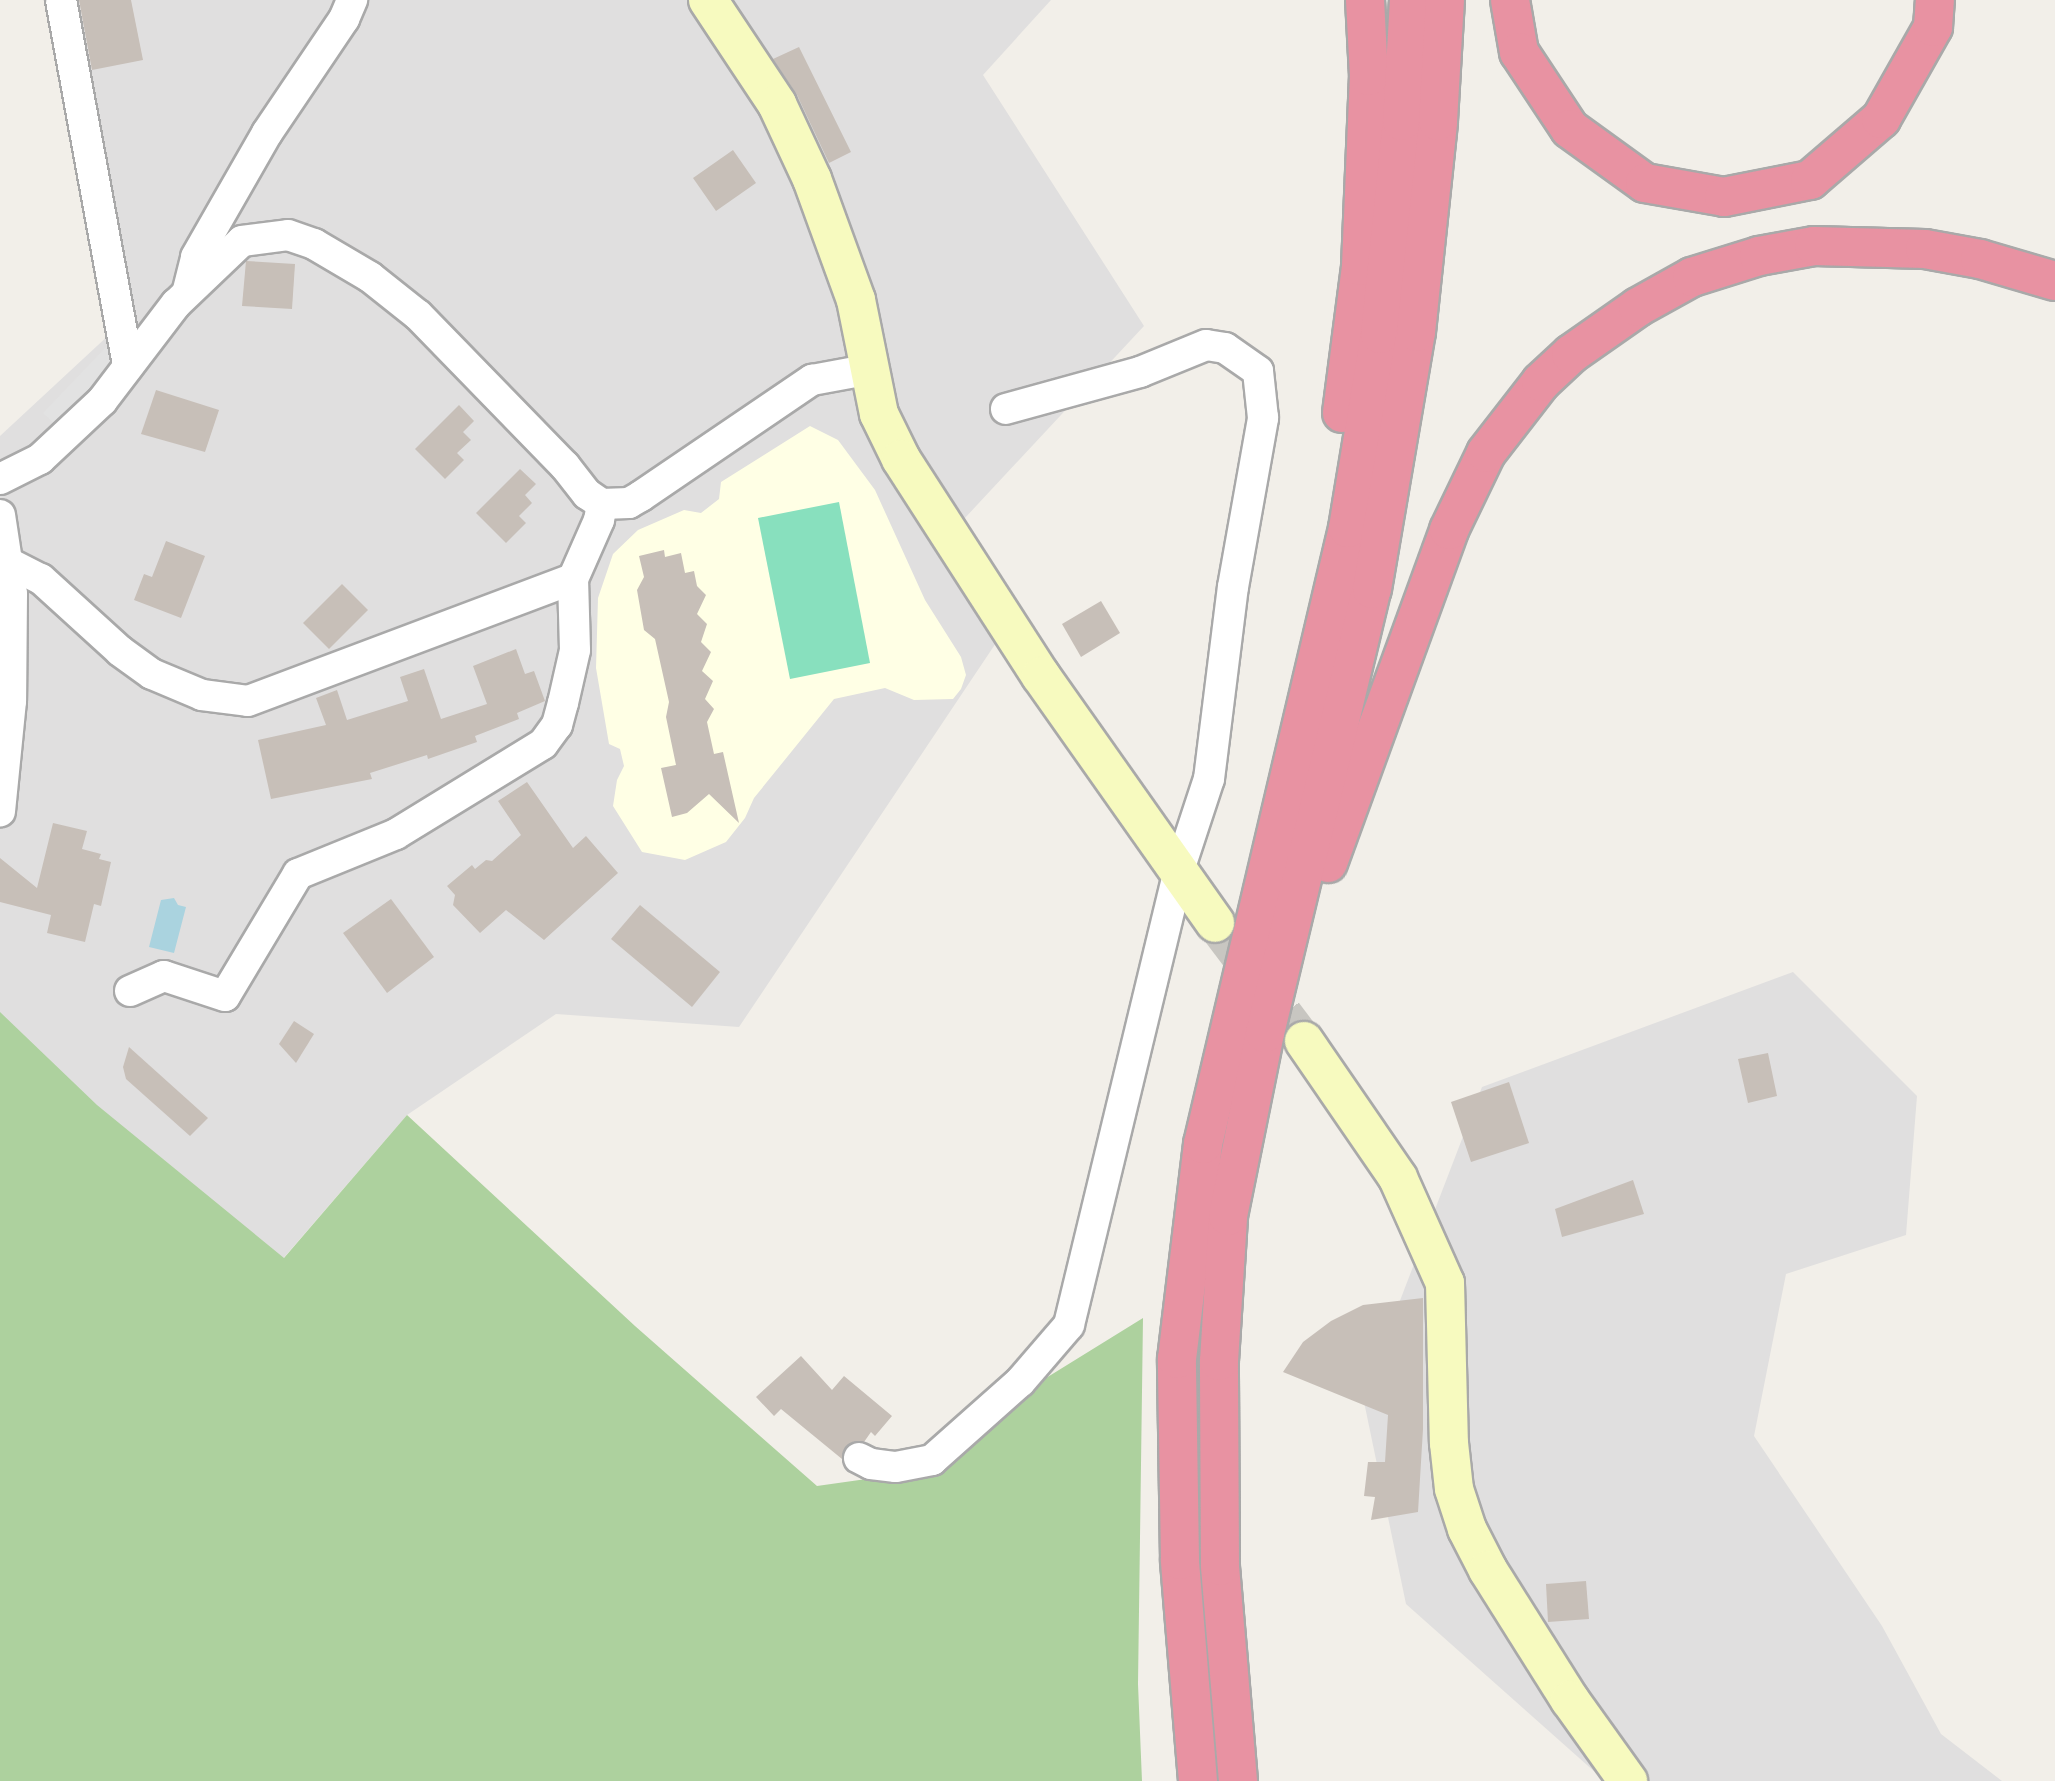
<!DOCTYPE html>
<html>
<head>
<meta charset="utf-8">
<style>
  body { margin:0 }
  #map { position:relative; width:2055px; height:1781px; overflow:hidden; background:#f2efe9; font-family:Karla,sans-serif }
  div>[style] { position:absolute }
  .residential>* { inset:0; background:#e0dfdf }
  .education>* { inset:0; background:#ffffe5 }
  .forest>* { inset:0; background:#add19e }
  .pitch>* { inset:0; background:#88e0be }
  .parking>* { inset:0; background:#e2e2e2 }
  .water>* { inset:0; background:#aad3df }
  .building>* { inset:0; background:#c7bfb8 }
  .secondary-tunnel>* { height:38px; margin-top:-19px; transform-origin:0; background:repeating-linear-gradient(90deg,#c8c6c1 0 38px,transparent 0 57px) }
  .roads { filter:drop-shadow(2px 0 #a9a9a9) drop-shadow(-2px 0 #a9a9a9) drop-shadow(0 2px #a9a9a9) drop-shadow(0 -2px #a9a9a9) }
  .street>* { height:30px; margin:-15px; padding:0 15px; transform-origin:15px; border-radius:15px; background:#fff }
  .secondary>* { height:38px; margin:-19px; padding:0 19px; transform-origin:19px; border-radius:19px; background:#f7fabf }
  .highway>* { height:38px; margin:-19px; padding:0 19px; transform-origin:19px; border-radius:19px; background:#e892a2 }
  span { translate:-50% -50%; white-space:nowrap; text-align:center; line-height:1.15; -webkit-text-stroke:7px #fff; paint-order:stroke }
</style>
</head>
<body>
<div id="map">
  <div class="residential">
    <i style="clip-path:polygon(59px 0,1051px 0,983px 75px,1144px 326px,950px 534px,1008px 625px,739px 1027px,556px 1014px,407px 1115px,268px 1276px,0 1015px,0 436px,111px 333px)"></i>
    <i style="clip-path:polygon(1793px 972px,1917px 1096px,1906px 1235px,1786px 1274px,1754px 1436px,1882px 1626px,1941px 1734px,2002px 1781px,1605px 1781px,1406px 1604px,1363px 1397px,1482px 1087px)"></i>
  </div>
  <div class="education">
    <i style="clip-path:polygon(810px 426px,838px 440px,875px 490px,925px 600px,961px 657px,966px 675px,961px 689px,953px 699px,914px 700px,885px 688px,834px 699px,754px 798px,745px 818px,726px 842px,685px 860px,642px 852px,613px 806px,617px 780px,624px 766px,620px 749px,609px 744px,596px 668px,598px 598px,613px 554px,638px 530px,684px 510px,701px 513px,719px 499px,721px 482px)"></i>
  </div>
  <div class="forest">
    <i style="clip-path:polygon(0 1012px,97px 1105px,284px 1258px,407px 1115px,635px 1326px,817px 1486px,937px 1469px,1025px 1391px,1143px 1318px,1138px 1684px,1142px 1781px,0 1781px)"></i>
  </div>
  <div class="pitch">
    <i style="clip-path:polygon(839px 502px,870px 663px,790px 679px,758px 518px)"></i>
  </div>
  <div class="parking">
    <i style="clip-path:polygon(107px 346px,122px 361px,58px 427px,43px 413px)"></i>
  </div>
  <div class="water">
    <i style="clip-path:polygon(174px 898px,178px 905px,186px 907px,174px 953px,149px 947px,161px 900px)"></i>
  </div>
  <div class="building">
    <i style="clip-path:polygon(79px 0,131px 0,143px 60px,92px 70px)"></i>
    <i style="clip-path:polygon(799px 47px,851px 152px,829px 163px,797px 95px,773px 59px)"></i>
    <i style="clip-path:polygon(733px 150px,756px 183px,716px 211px,693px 178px)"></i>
    <i style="clip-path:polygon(246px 261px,295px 264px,292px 309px,242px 306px)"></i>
    <i style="clip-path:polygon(156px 390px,219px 410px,205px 452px,141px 434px)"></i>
    <i style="clip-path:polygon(459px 405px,474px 421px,463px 432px,471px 440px,457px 453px,464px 460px,445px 479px,415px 449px)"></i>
    <i style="clip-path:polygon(520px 469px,536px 484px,525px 495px,532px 503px,519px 516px,526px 523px,506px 543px,476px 513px)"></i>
    <i style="clip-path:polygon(166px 541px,205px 556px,181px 618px,134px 600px,144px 574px,152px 577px)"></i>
    <i style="clip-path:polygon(664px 550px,665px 557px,681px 553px,685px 573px,694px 571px,697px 586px,706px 595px,697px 614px,707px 624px,701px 642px,711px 652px,702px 671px,713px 681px,705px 699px,714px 709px,707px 722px,714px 754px,723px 752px,739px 823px,709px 794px,687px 813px,672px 817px,661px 768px,676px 765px,666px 717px,669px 702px,655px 639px,644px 630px,637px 590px,644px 577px,639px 556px)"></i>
    <i style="clip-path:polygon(342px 584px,368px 610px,329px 649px,303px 623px)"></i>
    <i style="clip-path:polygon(1101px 601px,1120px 633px,1081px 657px,1062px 624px)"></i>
    <i style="clip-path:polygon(516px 649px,525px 674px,534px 671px,545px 701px,517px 713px,519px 719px,475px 736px,477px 742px,428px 759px,427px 755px,370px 773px,372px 779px,271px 799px,258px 740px,326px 725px,316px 698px,337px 690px,347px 720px,408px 701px,400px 677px,424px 669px,441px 719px,487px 704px,473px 666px)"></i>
    <i style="clip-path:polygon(527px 782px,573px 848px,586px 836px,618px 873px,544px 940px,506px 910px,480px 933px,453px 905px,455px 895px,447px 886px,472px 865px,475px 869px,486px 860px,492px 861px,521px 835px,498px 801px)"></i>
    <i style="clip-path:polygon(53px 823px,87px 831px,82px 849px,101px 854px,99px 859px,111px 862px,101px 906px,94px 904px,85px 942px,47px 933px,51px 915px,0 902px,0 858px,37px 888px)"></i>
    <i style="clip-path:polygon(391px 899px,434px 957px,387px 993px,343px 933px)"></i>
    <i style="clip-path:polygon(640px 905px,720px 972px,692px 1007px,611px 939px)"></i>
    <i style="clip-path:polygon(294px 1021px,314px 1034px,296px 1063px,279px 1044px)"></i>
    <i style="clip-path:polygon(129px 1047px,208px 1118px,190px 1136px,126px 1079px,123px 1067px)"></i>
    <i style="clip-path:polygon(1768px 1053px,1777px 1096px,1748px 1103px,1738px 1059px)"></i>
    <i style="clip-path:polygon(1509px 1082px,1529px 1143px,1471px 1162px,1451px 1102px)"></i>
    <i style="clip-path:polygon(1633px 1180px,1644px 1214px,1562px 1237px,1555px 1209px)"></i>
    <i style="clip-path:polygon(1423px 1298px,1423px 1429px,1418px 1512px,1371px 1520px,1375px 1497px,1364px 1496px,1368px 1462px,1385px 1462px,1388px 1415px,1283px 1372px,1303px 1342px,1331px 1321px,1363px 1305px)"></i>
    <i style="clip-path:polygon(801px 1356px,832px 1390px,844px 1376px,892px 1416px,875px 1436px,871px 1432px,864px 1442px,849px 1444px,842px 1459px,781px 1409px,774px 1416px,756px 1397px)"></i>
    <i style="clip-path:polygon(1586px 1581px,1589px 1619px,1548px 1622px,1546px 1584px)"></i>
  </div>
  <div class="secondary-tunnel">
    <i style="left:1215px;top:923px;width:148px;rotate:53deg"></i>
  </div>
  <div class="roads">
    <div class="street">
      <i style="left:61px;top:0;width:372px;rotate:79.6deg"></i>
      <i style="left:188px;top:290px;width:34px;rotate:-76deg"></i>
      <i style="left:196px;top:257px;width:143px;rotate:-60.2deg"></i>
      <i style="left:267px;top:133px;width:138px;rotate:-56deg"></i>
      <i style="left:344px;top:19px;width:21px;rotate:-67deg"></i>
      <i style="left:0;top:479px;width:45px;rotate:-26.6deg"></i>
      <i style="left:40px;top:459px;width:85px;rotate:-43.1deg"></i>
      <i style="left:102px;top:401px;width:122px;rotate:-52.7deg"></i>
      <i style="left:176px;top:304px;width:91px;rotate:-43.7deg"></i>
      <i style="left:242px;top:241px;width:46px;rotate:-7.4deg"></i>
      <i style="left:288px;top:235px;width:28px;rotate:19deg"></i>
      <i style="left:314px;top:244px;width:65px;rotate:30.5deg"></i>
      <i style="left:370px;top:277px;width:61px;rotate:38.4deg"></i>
      <i style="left:418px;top:315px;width:211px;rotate:45.8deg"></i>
      <i style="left:565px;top:466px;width:36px;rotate:52deg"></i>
      <i style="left:587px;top:494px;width:18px;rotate:34deg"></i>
      <i style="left:602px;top:504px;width:27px;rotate:-2deg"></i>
      <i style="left:629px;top:503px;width:14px;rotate:-30deg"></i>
      <i style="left:641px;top:496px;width:207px;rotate:-34.2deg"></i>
      <i style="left:812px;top:380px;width:44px;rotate:-10.5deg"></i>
      <i style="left:855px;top:372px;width:15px;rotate:4deg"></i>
      <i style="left:0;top:515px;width:80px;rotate:81.4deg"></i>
      <i style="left:12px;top:594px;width:107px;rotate:90.5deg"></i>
      <i style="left:11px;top:701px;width:111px;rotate:95.7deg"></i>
      <i style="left:7px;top:562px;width:38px;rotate:27deg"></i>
      <i style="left:41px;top:579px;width:107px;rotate:42.3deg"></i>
      <i style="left:120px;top:651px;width:39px;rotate:36deg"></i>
      <i style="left:152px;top:674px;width:54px;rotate:22.8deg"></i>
      <i style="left:202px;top:695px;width:46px;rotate:7.4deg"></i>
      <i style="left:248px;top:701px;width:347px;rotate:-20.6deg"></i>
      <i style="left:130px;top:991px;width:37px;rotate:-24deg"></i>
      <i style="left:164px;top:976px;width:64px;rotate:18.2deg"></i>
      <i style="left:225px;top:996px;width:142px;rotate:-59.1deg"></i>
      <i style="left:298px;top:874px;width:106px;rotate:-22.2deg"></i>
      <i style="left:396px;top:834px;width:172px;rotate:-31.5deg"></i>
      <i style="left:543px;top:744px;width:24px;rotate:-54deg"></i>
      <i style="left:557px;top:725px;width:23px;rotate:-75deg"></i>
      <i style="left:563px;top:703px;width:54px;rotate:-77.2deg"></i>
      <i style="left:575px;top:650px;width:71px;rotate:-91.6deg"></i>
      <i style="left:573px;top:579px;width:64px;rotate:-66.2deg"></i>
      <i style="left:599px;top:520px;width:16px;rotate:-79deg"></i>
      <i style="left:859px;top:1458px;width:13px;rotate:27deg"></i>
      <i style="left:871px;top:1464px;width:25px;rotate:7deg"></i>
      <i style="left:896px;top:1467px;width:37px;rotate:-11deg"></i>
      <i style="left:932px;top:1460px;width:118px;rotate:-41.6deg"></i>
      <i style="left:1020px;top:1382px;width:75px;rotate:-49.3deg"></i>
      <i style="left:1069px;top:1325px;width:468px;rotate:-76.4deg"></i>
      <i style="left:1179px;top:870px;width:96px;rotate:-71.8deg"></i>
      <i style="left:1209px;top:779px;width:193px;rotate:-82.9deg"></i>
      <i style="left:1233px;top:587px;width:172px;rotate:-79.9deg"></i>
      <i style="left:1263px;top:418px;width:47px;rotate:-96.1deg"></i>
      <i style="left:1258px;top:371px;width:40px;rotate:-145.1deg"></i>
      <i style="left:1225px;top:348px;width:19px;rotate:-171deg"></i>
      <i style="left:1206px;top:345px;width:71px;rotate:157.8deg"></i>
      <i style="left:1140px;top:372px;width:139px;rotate:164.6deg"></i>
    </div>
    <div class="secondary">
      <i style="left:708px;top:0;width:125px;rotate:56.4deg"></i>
      <i style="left:777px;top:104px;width:83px;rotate:65deg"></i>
      <i style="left:812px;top:179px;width:129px;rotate:70deg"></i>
      <i style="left:856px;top:300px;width:116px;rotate:78.6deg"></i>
      <i style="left:879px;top:414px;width:50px;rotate:63.9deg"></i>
      <i style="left:901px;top:459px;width:258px;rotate:57.2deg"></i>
      <i style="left:1041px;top:676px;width:302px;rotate:54.8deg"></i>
      <i style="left:1304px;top:1041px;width:166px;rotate:55.5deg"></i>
      <i style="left:1398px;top:1178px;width:115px;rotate:65.9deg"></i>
      <i style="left:1445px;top:1283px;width:160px;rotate:88.6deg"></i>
      <i style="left:1449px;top:1443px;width:46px;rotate:83.8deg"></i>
      <i style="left:1454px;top:1489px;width:42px;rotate:72deg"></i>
      <i style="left:1467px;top:1529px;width:46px;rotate:62.9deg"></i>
      <i style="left:1488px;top:1570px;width:154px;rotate:57.8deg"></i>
      <i style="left:1570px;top:1700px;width:100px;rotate:54.4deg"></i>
    </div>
    <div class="highway">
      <i style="left:1510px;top:0;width:53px;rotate:80.2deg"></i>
      <i style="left:1519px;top:52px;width:92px;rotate:56.5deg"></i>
      <i style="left:1570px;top:129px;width:92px;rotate:35.8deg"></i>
      <i style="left:1645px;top:183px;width:80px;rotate:10deg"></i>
      <i style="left:1724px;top:197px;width:88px;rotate:-11.2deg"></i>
      <i style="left:1810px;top:180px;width:94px;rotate:-40.7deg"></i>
      <i style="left:1881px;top:119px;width:106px;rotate:-60.5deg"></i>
      <i style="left:1933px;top:27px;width:27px;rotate:-86deg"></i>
      <i style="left:1342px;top:413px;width:148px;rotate:-82.6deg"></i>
      <i style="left:1361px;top:266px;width:190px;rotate:-87.6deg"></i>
      <i style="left:1369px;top:76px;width:76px;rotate:-93deg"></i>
      <i style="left:1328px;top:863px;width:354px;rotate:-70deg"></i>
      <i style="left:1449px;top:530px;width:85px;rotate:-64.3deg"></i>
      <i style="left:1486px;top:453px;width:90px;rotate:-52.2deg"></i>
      <i style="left:1541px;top:382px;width:41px;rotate:-43deg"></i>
      <i style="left:1571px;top:354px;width:82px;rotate:-35deg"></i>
      <i style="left:1638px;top:307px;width:62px;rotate:-29.1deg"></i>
      <i style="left:1692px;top:277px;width:70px;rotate:-17.4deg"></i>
      <i style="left:1759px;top:256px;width:56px;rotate:-10.3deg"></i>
      <i style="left:1814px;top:246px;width:111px;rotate:1.5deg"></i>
      <i style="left:1925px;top:249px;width:56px;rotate:10.3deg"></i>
      <i style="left:1980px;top:259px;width:78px;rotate:16.3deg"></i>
      <i style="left:1198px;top:1781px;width:222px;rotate:-94.7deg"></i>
      <i style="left:1180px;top:1560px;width:201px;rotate:-90.9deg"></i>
      <i style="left:1177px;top:1359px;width:217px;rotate:-83.1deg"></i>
      <i style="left:1203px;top:1144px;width:633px;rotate:-76.75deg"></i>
      <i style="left:1348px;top:528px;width:197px;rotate:-80.6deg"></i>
      <i style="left:1380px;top:334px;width:214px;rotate:-84.1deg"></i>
      <i style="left:1402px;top:121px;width:121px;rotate:-86.7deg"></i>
      <i style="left:1238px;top:1781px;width:216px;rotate:-94.8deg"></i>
      <i style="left:1220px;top:1566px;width:205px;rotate:-90.3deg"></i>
      <i style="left:1219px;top:1361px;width:145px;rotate:-86.4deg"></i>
      <i style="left:1228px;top:1216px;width:187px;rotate:-78.6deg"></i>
      <i style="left:1265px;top:1033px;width:457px;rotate:-76.5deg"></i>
      <i style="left:1372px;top:589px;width:261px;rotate:-80.3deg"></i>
      <i style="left:1416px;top:332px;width:212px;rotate:-84deg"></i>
      <i style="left:1438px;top:121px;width:121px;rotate:-86.7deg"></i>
    </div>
  </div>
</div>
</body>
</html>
